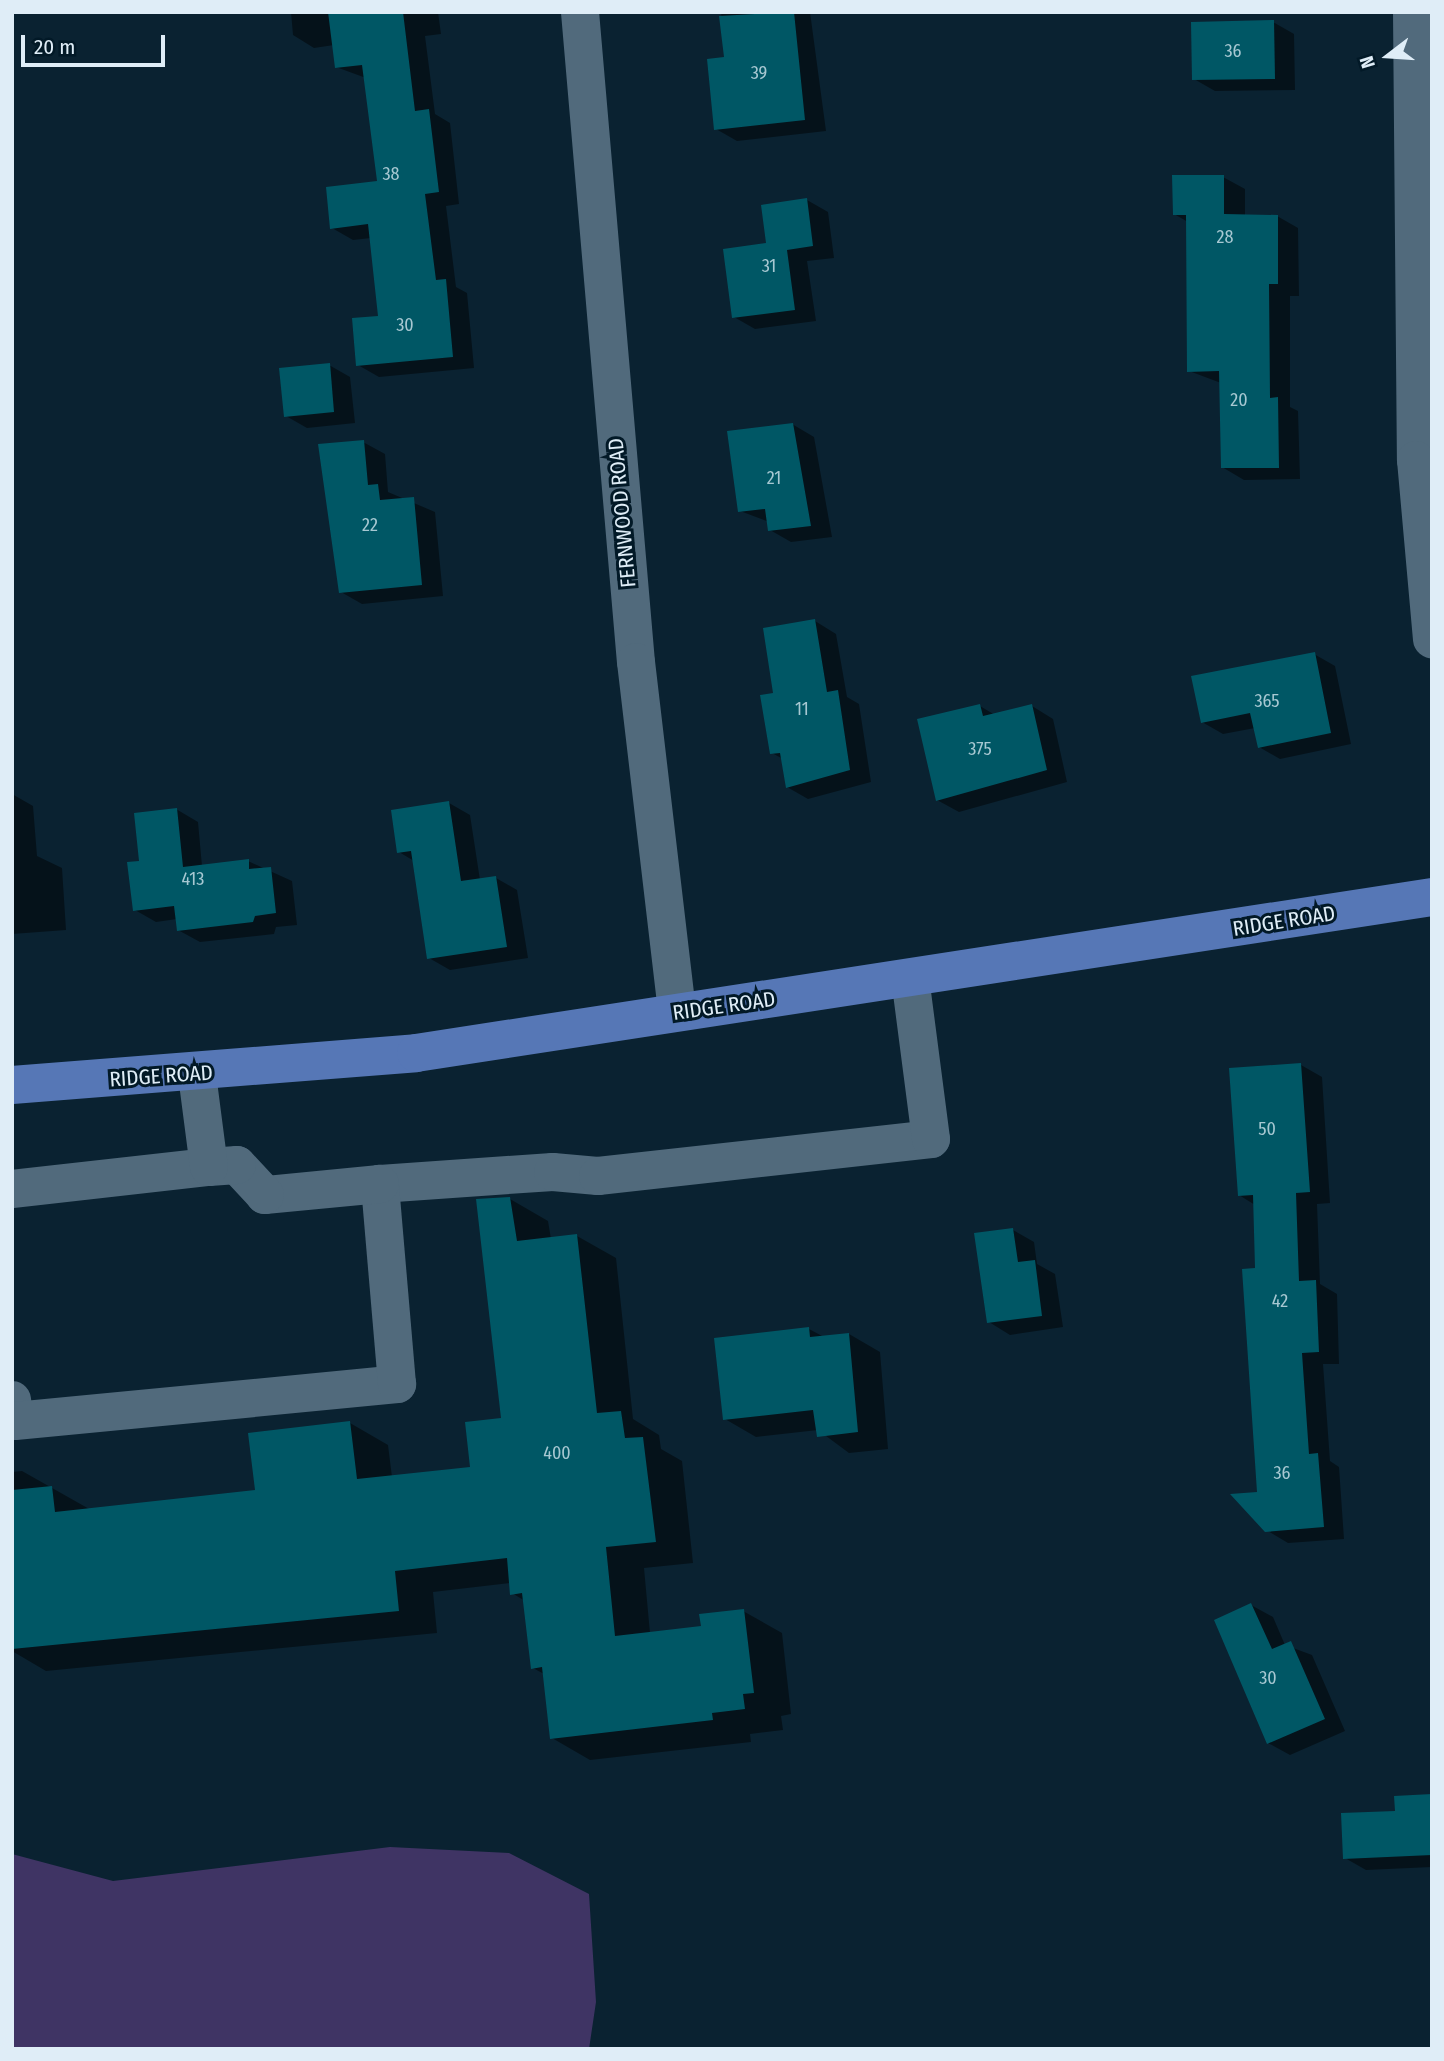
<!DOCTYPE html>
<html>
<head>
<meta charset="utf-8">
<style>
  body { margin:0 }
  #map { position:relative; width:1444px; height:2061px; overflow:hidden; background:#0a2231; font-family:"Fira Sans Condensed",sans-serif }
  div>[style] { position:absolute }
  .green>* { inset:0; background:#3f3464 }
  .shadow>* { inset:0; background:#0007 }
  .building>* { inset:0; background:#005765 }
  .minor>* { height:38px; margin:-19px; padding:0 19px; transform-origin:19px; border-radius:19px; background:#516a7c }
  .major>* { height:38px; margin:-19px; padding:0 19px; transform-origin:19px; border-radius:19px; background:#5677b6 }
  span { translate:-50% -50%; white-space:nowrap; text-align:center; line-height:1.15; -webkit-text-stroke:6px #021927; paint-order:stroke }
  .number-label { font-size:18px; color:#a7c8d2 }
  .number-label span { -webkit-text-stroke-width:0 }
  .street-label { font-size:21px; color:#dfedf7 }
  .frame { position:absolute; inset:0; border:14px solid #dfedf7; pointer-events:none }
  .north { position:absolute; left:1353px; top:21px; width:70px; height:70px; -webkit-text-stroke:5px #021927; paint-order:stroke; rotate:253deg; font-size:19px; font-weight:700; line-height:28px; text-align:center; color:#dfedf7 }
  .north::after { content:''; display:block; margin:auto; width:24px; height:32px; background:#dfedf7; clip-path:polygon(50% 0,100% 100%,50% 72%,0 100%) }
  .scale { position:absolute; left:21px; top:35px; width:144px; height:32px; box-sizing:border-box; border:4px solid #dfedf7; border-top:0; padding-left:9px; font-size:21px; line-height:24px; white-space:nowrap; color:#dfedf7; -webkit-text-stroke:5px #021927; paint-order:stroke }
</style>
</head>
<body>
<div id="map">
  <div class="green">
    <i style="clip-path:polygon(390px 1847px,509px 1853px,589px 1894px,596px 2002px,589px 2049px,12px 2049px,12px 1854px,113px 1881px)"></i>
  </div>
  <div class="shadow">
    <i style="clip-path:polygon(291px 12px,438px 12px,441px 34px,425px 36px,435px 114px,450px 123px,459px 204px,446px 206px,456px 287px,467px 293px,474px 368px,379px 377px,358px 365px,380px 317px,371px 238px,353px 240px,332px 228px,379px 183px,366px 78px,336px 67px,334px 45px,314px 48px,293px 35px)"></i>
    <i style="clip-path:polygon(721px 12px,810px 12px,826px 131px,737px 141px,716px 129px,726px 59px)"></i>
    <i style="clip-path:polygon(1273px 22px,1294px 34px,1295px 90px,1215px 91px,1194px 79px)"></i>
    <i style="clip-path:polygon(1223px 177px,1245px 189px,1245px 216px,1277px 216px,1298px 228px,1299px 296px,1290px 296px,1290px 407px,1298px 411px,1300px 479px,1244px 480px,1222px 467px,1221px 383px,1189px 371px,1188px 222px,1174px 214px)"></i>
    <i style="clip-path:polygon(807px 200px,828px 212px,834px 258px,807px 261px,816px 321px,755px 329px,734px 317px,768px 244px)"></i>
    <i style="clip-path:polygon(329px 365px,350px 377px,355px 423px,307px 428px,286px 416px)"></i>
    <i style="clip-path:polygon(792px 424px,814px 437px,832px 537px,791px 542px,770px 530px,769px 522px,740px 511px)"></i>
    <i style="clip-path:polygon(363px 442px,385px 454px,388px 492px,435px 512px,443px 596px,362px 604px,341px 592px)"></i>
    <i style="clip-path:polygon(815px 621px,836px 634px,847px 697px,859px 704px,871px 782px,808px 799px,787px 787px,783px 759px,772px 753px,775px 694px)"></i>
    <i style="clip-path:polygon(1314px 654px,1335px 666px,1351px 744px,1280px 759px,1259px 747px,1255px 728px,1223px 734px,1202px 722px)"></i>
    <i style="clip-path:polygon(980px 706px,995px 715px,1032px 706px,1053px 719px,1067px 782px,959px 812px,937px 800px)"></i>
    <i style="clip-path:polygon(12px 794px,33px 806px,37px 856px,62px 868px,66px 930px,12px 934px)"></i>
    <i style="clip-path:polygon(449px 803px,470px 815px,480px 880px,496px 878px,517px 890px,528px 958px,450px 970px,429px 958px,414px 861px,399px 852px)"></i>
    <i style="clip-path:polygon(176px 809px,198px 822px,202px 866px,248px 861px,292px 881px,297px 925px,276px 927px,274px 934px,200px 942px,178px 930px,177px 919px,156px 922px,135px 910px,141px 863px)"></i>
    <i style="clip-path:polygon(1301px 1065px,1322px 1077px,1330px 1203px,1317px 1204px,1320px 1284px,1337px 1294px,1339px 1364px,1323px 1364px,1330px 1461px,1339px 1467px,1344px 1539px,1288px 1543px,1266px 1530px,1259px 1493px,1255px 1205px,1239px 1195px)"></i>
    <i style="clip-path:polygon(510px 1199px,548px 1221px,551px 1239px,577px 1236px,616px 1258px,633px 1419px,659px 1435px,661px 1449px,682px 1461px,693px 1563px,644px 1568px,650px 1633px,703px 1627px,743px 1611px,782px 1633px,791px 1714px,781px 1716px,783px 1730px,750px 1734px,751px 1742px,590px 1760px,552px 1738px,544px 1674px,533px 1668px,525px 1601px,512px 1593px,511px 1583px,433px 1592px,437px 1633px,46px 1671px,12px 1651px,12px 1472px,22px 1471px,91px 1510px,257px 1492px,350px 1423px,388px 1445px,392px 1477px,472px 1468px,503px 1420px)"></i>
    <i style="clip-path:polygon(1013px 1230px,1034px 1242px,1037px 1264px,1055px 1274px,1063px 1327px,1010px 1335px,989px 1322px)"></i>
    <i style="clip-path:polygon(809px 1329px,824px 1337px,849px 1334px,880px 1352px,888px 1449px,849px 1453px,818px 1430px,756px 1437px,725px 1419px)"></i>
    <i style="clip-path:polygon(1251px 1605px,1273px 1617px,1285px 1645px,1312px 1655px,1345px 1731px,1290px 1755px,1268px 1743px)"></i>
    <i style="clip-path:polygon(1432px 1796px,1432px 1867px,1366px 1870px,1345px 1858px,1396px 1813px)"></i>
  </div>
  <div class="building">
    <i style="clip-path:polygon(328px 12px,403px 12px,415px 111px,429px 109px,439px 192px,425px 194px,436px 280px,446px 279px,453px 357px,356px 366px,352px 318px,378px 316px,368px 224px,330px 229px,326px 187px,377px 181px,362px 65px,335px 68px)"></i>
    <i style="clip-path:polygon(794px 12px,805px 120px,714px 130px,707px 59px,724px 57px,719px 16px)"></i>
    <i style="clip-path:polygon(1274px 20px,1275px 79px,1192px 80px,1191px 22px)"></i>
    <i style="clip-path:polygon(1172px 175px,1224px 175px,1224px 214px,1278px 215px,1278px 284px,1269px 284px,1270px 398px,1278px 397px,1279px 468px,1221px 468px,1219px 371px,1187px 372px,1186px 215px,1173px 215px)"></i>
    <i style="clip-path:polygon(807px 198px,813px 246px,787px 250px,795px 310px,732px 318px,723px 249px,766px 243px,761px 205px)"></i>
    <i style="clip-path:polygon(330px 363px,334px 412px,284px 417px,279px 368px)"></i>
    <i style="clip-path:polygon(793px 423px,811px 526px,768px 531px,765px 509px,738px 512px,727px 431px)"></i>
    <i style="clip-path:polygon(364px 440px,368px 485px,378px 484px,380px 500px,414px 497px,422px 585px,339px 593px,318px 444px)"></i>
    <i style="clip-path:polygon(815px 619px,827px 692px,838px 690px,850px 770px,786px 788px,780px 753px,770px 754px,760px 695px,773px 693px,763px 628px)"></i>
    <i style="clip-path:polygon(1315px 652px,1331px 733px,1258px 748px,1250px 713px,1201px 723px,1191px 676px)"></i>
    <i style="clip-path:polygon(980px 704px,983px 716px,1032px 704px,1047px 770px,936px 801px,917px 719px)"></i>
    <i style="clip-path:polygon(449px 801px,461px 881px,496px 876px,507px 947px,427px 959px,411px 851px,397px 853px,391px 810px)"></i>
    <i style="clip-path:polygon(177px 808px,183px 867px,249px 859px,249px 869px,271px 867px,276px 913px,255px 916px,253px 922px,177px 931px,174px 906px,133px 911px,127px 862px,139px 861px,134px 813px)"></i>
    <i style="clip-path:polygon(1301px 1063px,1310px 1192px,1296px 1193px,1299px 1281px,1316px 1280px,1319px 1352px,1302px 1353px,1309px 1454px,1318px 1453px,1324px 1527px,1265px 1532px,1230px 1494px,1257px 1492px,1242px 1269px,1255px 1268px,1253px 1195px,1238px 1196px,1229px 1068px)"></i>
    <i style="clip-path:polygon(510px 1197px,517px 1241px,577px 1234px,597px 1413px,621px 1411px,625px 1438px,643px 1437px,656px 1542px,606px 1547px,615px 1636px,701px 1626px,699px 1614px,744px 1609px,754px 1693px,743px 1694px,745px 1709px,712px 1713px,713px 1720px,550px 1739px,542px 1667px,531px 1669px,522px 1593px,510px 1595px,507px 1558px,395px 1571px,399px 1611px,12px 1649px,12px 1490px,52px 1486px,55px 1512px,255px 1490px,248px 1433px,350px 1421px,357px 1479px,470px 1467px,465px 1422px,501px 1418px,476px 1199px)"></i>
    <i style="clip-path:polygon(1013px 1228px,1018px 1262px,1035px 1260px,1042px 1316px,987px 1323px,974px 1233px)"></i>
    <i style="clip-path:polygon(809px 1327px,810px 1337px,849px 1333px,858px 1432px,817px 1437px,813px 1410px,723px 1420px,714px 1338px)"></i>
    <i style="clip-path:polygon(1251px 1603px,1272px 1649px,1291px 1641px,1325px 1719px,1267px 1744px,1214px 1620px)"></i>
    <i style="clip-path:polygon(1432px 1794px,1432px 1855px,1343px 1859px,1341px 1813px,1395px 1811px,1394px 1796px)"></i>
  </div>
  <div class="minor">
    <i style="left:580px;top:12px;width:652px;rotate:85.08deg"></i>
    <i style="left:636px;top:662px;width:352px;rotate:83.3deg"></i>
    <i style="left:1412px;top:12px;width:448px;rotate:89.5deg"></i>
    <i style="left:1416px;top:460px;width:180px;rotate:84.9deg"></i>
    <i style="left:380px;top:1184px;width:173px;rotate:-4deg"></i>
    <i style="left:553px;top:1172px;width:45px;rotate:5.1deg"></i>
    <i style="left:598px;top:1176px;width:335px;rotate:-6.3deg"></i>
    <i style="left:931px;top:1139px;width:162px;rotate:-97.4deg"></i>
    <i style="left:12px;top:1189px;width:198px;rotate:-6.4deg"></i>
    <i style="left:12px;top:1400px;width:21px;rotate:82deg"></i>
    <i style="left:15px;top:1421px;width:384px;rotate:-5.5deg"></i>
    <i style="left:397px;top:1384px;width:201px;rotate:-94.9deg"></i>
    <i style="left:380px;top:1184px;width:116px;rotate:174.5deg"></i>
    <i style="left:265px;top:1195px;width:41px;rotate:-133deg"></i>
    <i style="left:237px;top:1165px;width:28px;rotate:176deg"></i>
    <i style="left:209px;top:1167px;width:93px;rotate:-97.4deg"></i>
  </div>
  <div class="major">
    <i style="left:12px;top:1085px;width:405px;rotate:-4.5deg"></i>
    <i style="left:416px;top:1053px;width:1028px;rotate:-8.73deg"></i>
  </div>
  <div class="number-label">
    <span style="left:1233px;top:51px">36</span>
    <span style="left:759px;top:73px">39</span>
    <span style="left:391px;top:174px">38</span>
    <span style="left:1225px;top:237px">28</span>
    <span style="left:769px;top:266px">31</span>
    <span style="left:405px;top:325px">30</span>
    <span style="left:1239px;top:400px">20</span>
    <span style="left:774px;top:478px">21</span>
    <span style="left:370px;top:525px">22</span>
    <span style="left:1267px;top:701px">365</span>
    <span style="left:802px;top:709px">11</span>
    <span style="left:980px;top:749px">375</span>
    <span style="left:193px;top:879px">413</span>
    <span style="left:1267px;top:1129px">50</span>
    <span style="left:1280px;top:1301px">42</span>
    <span style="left:557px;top:1453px">400</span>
    <span style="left:1282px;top:1473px">36</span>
    <span style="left:1268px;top:1678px">30</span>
  </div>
  <div class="street-label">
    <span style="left:622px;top:513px;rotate:-95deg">FERNWOOD ROAD</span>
    <span style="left:1284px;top:921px;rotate:-9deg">RIDGE ROAD</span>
    <span style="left:724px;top:1006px;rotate:-8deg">RIDGE ROAD</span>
    <span style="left:161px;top:1076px;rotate:-4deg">RIDGE ROAD</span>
  </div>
  <div class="frame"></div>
  <div class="north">N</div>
  <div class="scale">20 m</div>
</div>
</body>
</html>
